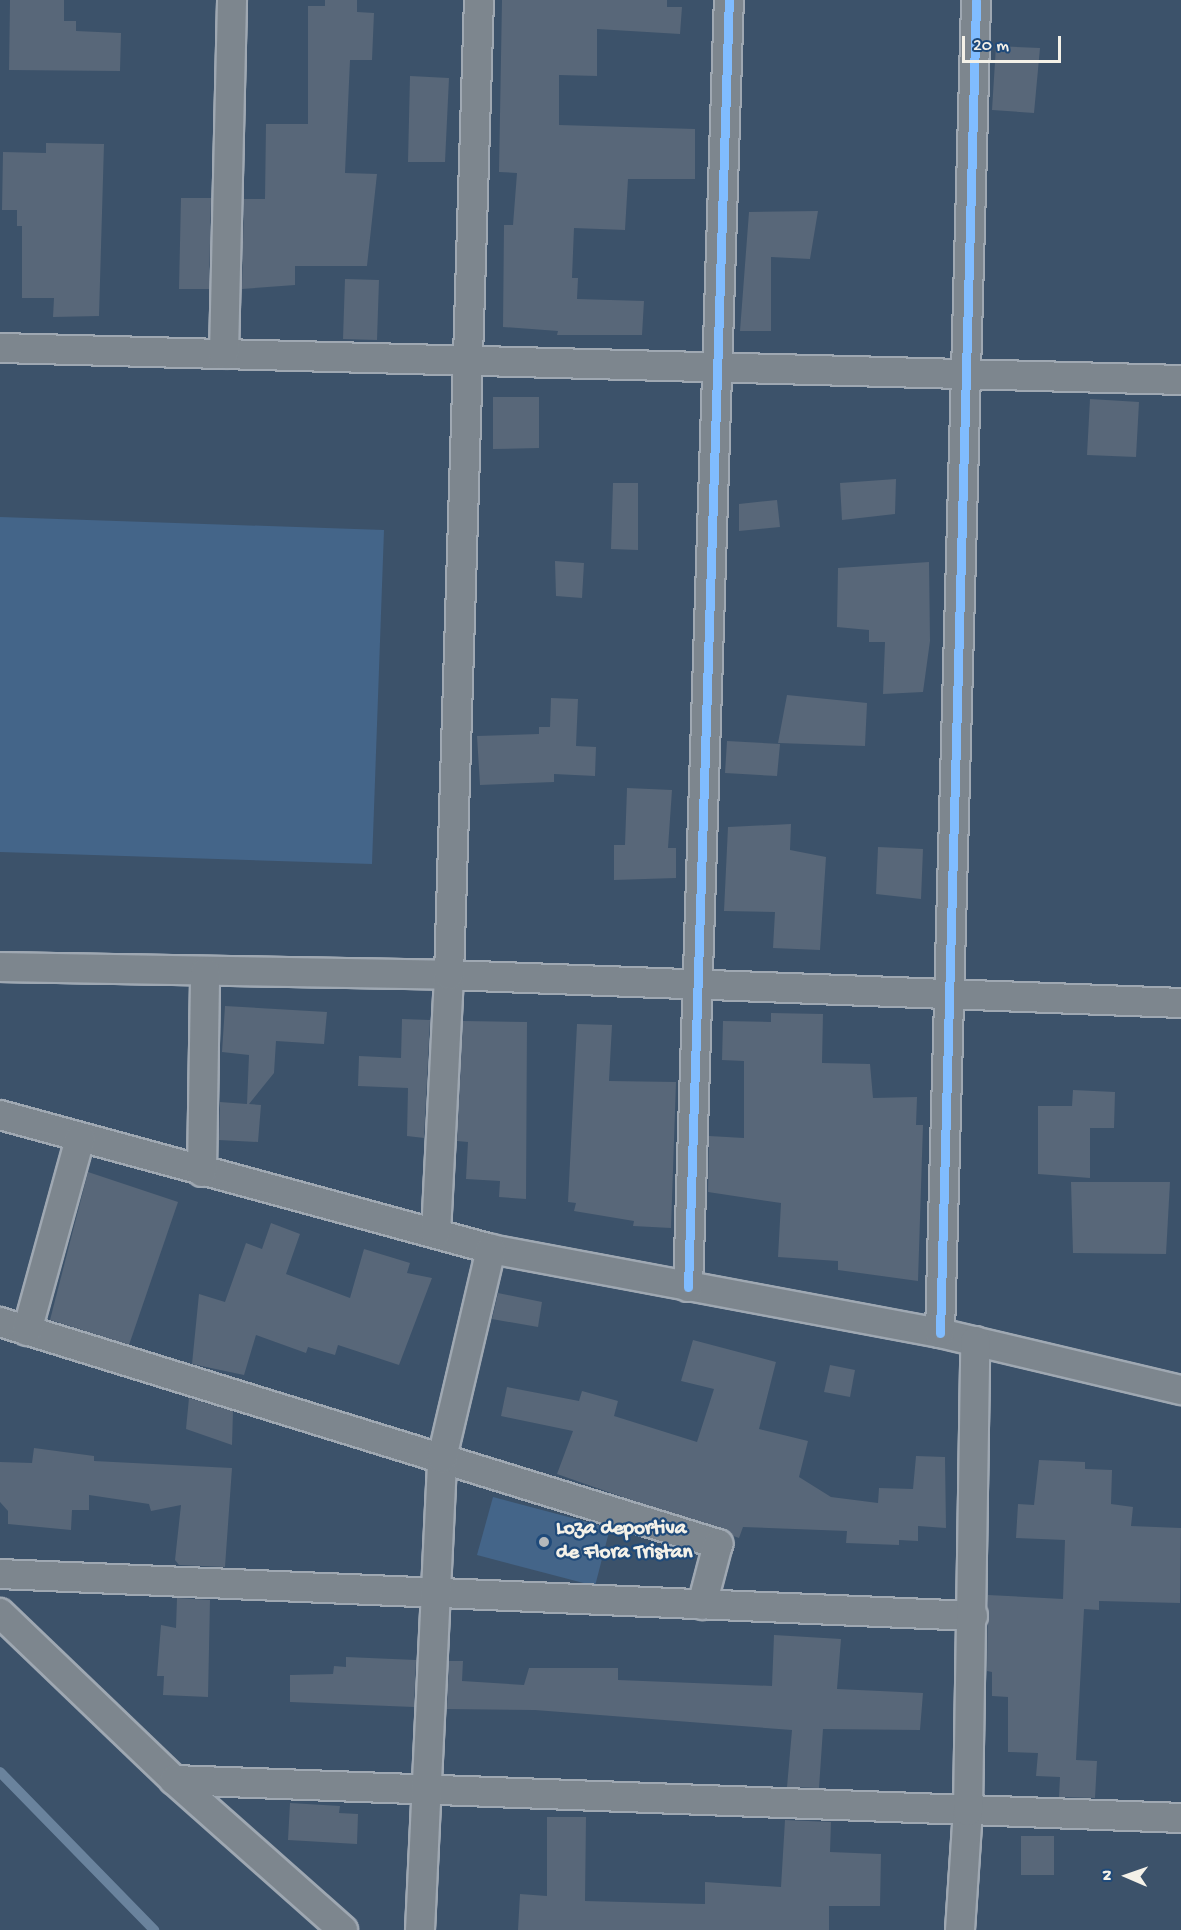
<!DOCTYPE html>
<html>
<head>
<meta charset="utf-8">
<style>
  body { margin:0 }
  #map { position:relative; width:1181px; height:1930px; overflow:hidden; background:#3c526a; font-family:"Gochi Hand",sans-serif }
  div>[style] { position:absolute }
  .green>* { inset:0; background:#446589 }
  .stream>* { height:10px; margin:-5px; padding:0 5px; transform-origin:5px; border-radius:5px; background:#6a839d }
  .building>* { inset:0; background:#586779 }
  .roads { filter:drop-shadow(2px 0 #9fa8b2) drop-shadow(-2px 0 #9fa8b2) drop-shadow(0 2px #9fa8b2) drop-shadow(0 -2px #9fa8b2) }
  .minor>* { height:28px; margin:-14px; padding:0 14px; transform-origin:14px; border-radius:14px; background:#7d868e }
  .cycleway>* { height:9px; margin:-4.5px; padding:0 4.5px; transform-origin:4.5px; border-radius:4.5px; background:#80bcff }
  .dots>* { width:16px; height:16px; translate:-50% -50%; box-sizing:border-box; border:3px solid #1f4a7a; border-radius:50% }
  span { translate:-50% -50%; white-space:nowrap; text-align:center; line-height:1.15; -webkit-text-stroke:4.5px #1f4a7a; paint-order:stroke }
  .poi-label { font-size:21px; color:#f4f1e8; font-weight:700 }
  .left { translate:0 -50%; text-align:left }
  .north { position:absolute; left:1097px; top:1846px; width:60px; height:60px; -webkit-text-stroke:4px #1f4a7a; paint-order:stroke; rotate:272deg; font-size:16px; font-weight:700; line-height:24px; text-align:center; color:#f4f1e8 }
  .north::after { content:''; display:block; margin:auto; width:21px; height:27px; background:#f4f1e8; clip-path:polygon(50% 0,100% 100%,50% 72%,0 100%) }
  .scale { position:absolute; left:962px; top:36px; width:99px; height:27px; box-sizing:border-box; border:3px solid #f4f1e8; border-top:0; padding-left:8px; font-size:18px; line-height:21px; white-space:nowrap; color:#f4f1e8; -webkit-text-stroke:4px #1f4a7a; paint-order:stroke }
</style>
</head>
<body>
<div id="map">
  <div class="green">
    <i style="clip-path:polygon(0 517px,384px 530px,372px 864px,0 852px)"></i>
    <i style="clip-path:polygon(493px 1497px,610px 1528px,595px 1586px,477px 1555px)"></i>
  </div>
  <div class="stream">
    <i style="left:0;top:1772px;width:221px;rotate:45.7deg"></i>
  </div>
  <div class="building">
    <i style="clip-path:polygon(10px 0,64px 0,64px 21px,76px 21px,76px 31px,121px 33px,120px 71px,9px 70px)"></i>
    <i style="clip-path:polygon(325px 0,357px 0,357px 12px,374px 13px,372px 60px,350px 60px,345px 173px,377px 174px,367px 266px,295px 266px,295px 285px,242px 289px,244px 199px,265px 199px,266px 124px,308px 124px,308px 6px,325px 6px)"></i>
    <i style="clip-path:polygon(502px 0,667px 0,667px 7px,682px 7px,680px 34px,597px 29px,597px 76px,559px 75px,559px 125px,695px 129px,695px 179px,628px 179px,625px 230px,574px 228px,572px 278px,578px 278px,577px 299px,644px 301px,642px 335px,557px 335px,558px 331px,503px 327px,504px 225px,513px 225px,517px 173px,499px 172px)"></i>
    <i style="clip-path:polygon(996px 46px,1040px 48px,1034px 113px,992px 110px)"></i>
    <i style="clip-path:polygon(410px 76px,449px 78px,445px 162px,408px 162px)"></i>
    <i style="clip-path:polygon(46px 143px,104px 144px,99px 316px,53px 317px,54px 298px,22px 298px,22px 226px,17px 226px,17px 210px,2px 210px,3px 152px,46px 153px)"></i>
    <i style="clip-path:polygon(181px 198px,211px 198px,209px 289px,179px 289px)"></i>
    <i style="clip-path:polygon(818px 211px,810px 259px,771px 257px,771px 331px,740px 331px,749px 212px)"></i>
    <i style="clip-path:polygon(345px 279px,379px 280px,377px 340px,343px 339px)"></i>
    <i style="clip-path:polygon(493px 397px,539px 397px,539px 448px,493px 449px)"></i>
    <i style="clip-path:polygon(1090px 399px,1139px 402px,1136px 457px,1087px 455px)"></i>
    <i style="clip-path:polygon(896px 479px,895px 514px,842px 520px,840px 483px)"></i>
    <i style="clip-path:polygon(613px 483px,638px 483px,638px 550px,611px 549px)"></i>
    <i style="clip-path:polygon(777px 500px,780px 527px,739px 531px,739px 504px)"></i>
    <i style="clip-path:polygon(555px 561px,584px 563px,582px 598px,556px 596px)"></i>
    <i style="clip-path:polygon(929px 562px,930px 641px,923px 692px,883px 694px,885px 642px,869px 642px,869px 630px,837px 627px,838px 568px)"></i>
    <i style="clip-path:polygon(787px 695px,867px 703px,865px 746px,778px 743px)"></i>
    <i style="clip-path:polygon(551px 698px,578px 699px,576px 746px,596px 747px,595px 776px,554px 774px,554px 782px,480px 785px,477px 736px,539px 734px,539px 727px,550px 727px)"></i>
    <i style="clip-path:polygon(727px 741px,780px 744px,777px 776px,725px 773px)"></i>
    <i style="clip-path:polygon(627px 788px,672px 790px,668px 848px,676px 848px,676px 878px,614px 880px,614px 845px,625px 845px)"></i>
    <i style="clip-path:polygon(791px 824px,790px 850px,826px 857px,820px 950px,773px 948px,775px 912px,724px 911px,728px 827px)"></i>
    <i style="clip-path:polygon(878px 847px,923px 849px,921px 899px,876px 894px)"></i>
    <i style="clip-path:polygon(225px 1006px,327px 1012px,324px 1044px,276px 1041px,274px 1073px,249px 1104px,261px 1105px,258px 1142px,219px 1140px,220px 1102px,247px 1104px,249px 1055px,222px 1052px)"></i>
    <i style="clip-path:polygon(771px 1013px,823px 1014px,822px 1063px,870px 1064px,873px 1098px,917px 1097px,916px 1125px,923px 1125px,918px 1281px,838px 1270px,838px 1261px,778px 1257px,781px 1203px,708px 1192px,709px 1136px,744px 1138px,744px 1061px,722px 1060px,723px 1021px,771px 1022px)"></i>
    <i style="clip-path:polygon(402px 1019px,430px 1020px,424px 1138px,407px 1136px,408px 1088px,358px 1086px,359px 1056px,401px 1058px)"></i>
    <i style="clip-path:polygon(463px 1021px,527px 1022px,526px 1199px,499px 1197px,500px 1181px,466px 1179px,468px 1142px,457px 1141px)"></i>
    <i style="clip-path:polygon(577px 1024px,612px 1025px,609px 1081px,676px 1082px,671px 1228px,633px 1226px,634px 1221px,574px 1211px,576px 1203px,568px 1202px)"></i>
    <i style="clip-path:polygon(1073px 1090px,1115px 1092px,1114px 1128px,1090px 1128px,1090px 1178px,1038px 1174px,1038px 1106px,1072px 1106px)"></i>
    <i style="clip-path:polygon(88px 1172px,178px 1202px,129px 1345px,50px 1320px)"></i>
    <i style="clip-path:polygon(1071px 1182px,1170px 1182px,1166px 1254px,1073px 1253px)"></i>
    <i style="clip-path:polygon(271px 1223px,300px 1234px,286px 1274px,350px 1298px,364px 1249px,410px 1263px,407px 1273px,432px 1278px,399px 1365px,338px 1345px,335px 1355px,308px 1347px,306px 1353px,256px 1335px,244px 1375px,192px 1364px,199px 1294px,225px 1302px,246px 1243px,262px 1249px)"></i>
    <i style="clip-path:polygon(498px 1293px,542px 1302px,538px 1327px,492px 1319px)"></i>
    <i style="clip-path:polygon(693px 1340px,776px 1362px,759px 1429px,808px 1441px,799px 1477px,831px 1497px,878px 1503px,879px 1488px,913px 1489px,916px 1456px,945px 1457px,946px 1528px,918px 1526px,918px 1541px,899px 1540px,899px 1545px,846px 1543px,847px 1531px,743px 1527px,739px 1538px,557px 1474px,573px 1431px,501px 1416px,507px 1387px,579px 1401px,582px 1391px,618px 1401px,614px 1416px,697px 1442px,714px 1389px,681px 1381px)"></i>
    <i style="clip-path:polygon(830px 1365px,855px 1370px,850px 1397px,824px 1392px)"></i>
    <i style="clip-path:polygon(189px 1398px,233px 1411px,232px 1445px,186px 1429px)"></i>
    <i style="clip-path:polygon(34px 1448px,94px 1456px,94px 1461px,232px 1468px,225px 1567px,179px 1565px,175px 1560px,181px 1505px,151px 1511px,149px 1504px,89px 1495px,89px 1510px,72px 1510px,71px 1530px,8px 1524px,8px 1511px,0 1502px,0 1462px,32px 1463px)"></i>
    <i style="clip-path:polygon(1039px 1460px,1085px 1462px,1085px 1469px,1112px 1470px,1111px 1504px,1133px 1507px,1131px 1526px,1181px 1528px,1180px 1603px,1099px 1601px,1099px 1610px,1084px 1609px,1076px 1760px,1097px 1761px,1095px 1798px,1059px 1797px,1060px 1777px,1036px 1776px,1038px 1753px,1008px 1752px,1008px 1697px,992px 1696px,992px 1672px,987px 1671px,988px 1595px,1063px 1599px,1065px 1540px,1016px 1538px,1018px 1504px,1034px 1505px)"></i>
    <i style="clip-path:polygon(177px 1598px,210px 1600px,208px 1697px,163px 1695px,164px 1676px,157px 1676px,161px 1625px,176px 1628px)"></i>
    <i style="clip-path:polygon(774px 1635px,841px 1639px,837px 1689px,923px 1693px,920px 1730px,823px 1729px,819px 1788px,787px 1787px,792px 1730px,535px 1710px,447px 1709px,449px 1661px,463px 1661px,462px 1681px,524px 1685px,529px 1668px,618px 1668px,618px 1680px,772px 1686px)"></i>
    <i style="clip-path:polygon(346px 1657px,416px 1660px,414px 1707px,290px 1702px,290px 1675px,333px 1674px,334px 1666px,346px 1667px)"></i>
    <i style="clip-path:polygon(290px 1803px,340px 1806px,339px 1813px,358px 1814px,357px 1844px,288px 1840px)"></i>
    <i style="clip-path:polygon(547px 1817px,586px 1817px,585px 1901px,705px 1904px,705px 1882px,781px 1887px,785px 1820px,831px 1822px,830px 1852px,881px 1854px,880px 1906px,829px 1906px,829px 1930px,518px 1930px,520px 1894px,547px 1896px)"></i>
    <i style="clip-path:polygon(1021px 1836px,1054px 1836px,1054px 1875px,1021px 1875px)"></i>
  </div>
  <div class="roads">
    <div class="minor">
      <i style="left:0;top:348px;width:1181px;rotate:1.55deg"></i>
      <i style="left:224px;top:354px;width:354px;rotate:-88.7deg"></i>
      <i style="left:0;top:967px;width:449px;rotate:1deg"></i>
      <i style="left:449px;top:975px;width:733px;rotate:2.19deg"></i>
      <i style="left:0;top:1115px;width:509px;rotate:15.26deg"></i>
      <i style="left:491px;top:1249px;width:457px;rotate:10.6deg"></i>
      <i style="left:940px;top:1333px;width:248px;rotate:13.3deg"></i>
      <i style="left:202px;top:1172px;width:200px;rotate:-89.1deg"></i>
      <i style="left:436px;top:1233px;width:258px;rotate:-87.1deg"></i>
      <i style="left:449px;top:975px;width:975px;rotate:-88.24deg"></i>
      <i style="left:688px;top:1287px;width:1288px;rotate:-88.18deg"></i>
      <i style="left:0;top:1322px;width:752px;rotate:17.18deg"></i>
      <i style="left:718px;top:1544px;width:63px;rotate:104.7deg"></i>
      <i style="left:27px;top:1331px;width:200px;rotate:-74.6deg"></i>
      <i style="left:940px;top:1333px;width:1333px;rotate:-88.45deg"></i>
      <i style="left:0;top:1574px;width:974px;rotate:2.47deg"></i>
      <i style="left:0;top:1613px;width:241px;rotate:43.8deg"></i>
      <i style="left:174px;top:1780px;width:226px;rotate:41.6deg"></i>
      <i style="left:174px;top:1780px;width:1008px;rotate:2.16deg"></i>
      <i style="left:420px;top:1930px;width:473px;rotate:-87.3deg"></i>
      <i style="left:442px;top:1458px;width:215px;rotate:-76.8deg"></i>
      <i style="left:960px;top:1930px;width:119px;rotate:-86.2deg"></i>
      <i style="left:968px;top:1811px;width:470px;rotate:-89.1deg"></i>
    </div>
  </div>
  <div class="cycleway">
    <i style="left:688px;top:1287px;width:1288px;rotate:-88.18deg"></i>
    <i style="left:940px;top:1333px;width:1333px;rotate:-88.45deg"></i>
  </div>
  <div class="dots">
    <i style="left:544px;top:1542px;background:#b4b9bc"></i>
  </div>
  <div class="poi-label">
    <span class="left" style="left:556px;top:1542px">Loza deportiva<br>de Flora Tristan</span>
  </div>
  <div class="north">N</div>
  <div class="scale">20 m</div>
</div>
</body>
</html>
